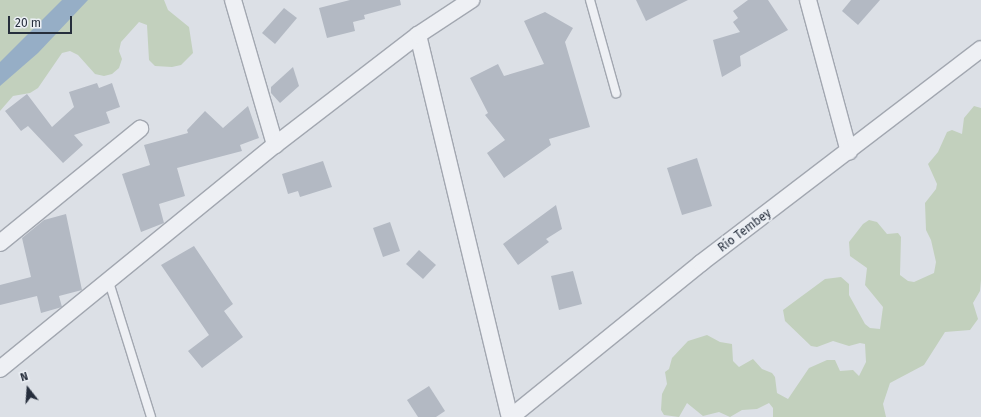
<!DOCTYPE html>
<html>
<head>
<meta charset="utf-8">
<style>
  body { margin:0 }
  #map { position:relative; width:981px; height:417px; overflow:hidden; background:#dce0e6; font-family:"Fira Sans",sans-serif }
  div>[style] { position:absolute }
  .green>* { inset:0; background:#c2d0bd }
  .water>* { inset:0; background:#96aec6 }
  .building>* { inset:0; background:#b3b9c3 }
  .roads { filter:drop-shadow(1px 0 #a2a7b0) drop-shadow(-1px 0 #a2a7b0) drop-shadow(0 1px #a2a7b0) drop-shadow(0 -1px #a2a7b0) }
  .service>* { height:8px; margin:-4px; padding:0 4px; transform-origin:4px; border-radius:4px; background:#eef0f4 }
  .minor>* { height:16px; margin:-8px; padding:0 8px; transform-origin:8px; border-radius:8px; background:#eef0f4 }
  span { translate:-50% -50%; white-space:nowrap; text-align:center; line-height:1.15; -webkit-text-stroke:3.5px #ebeff4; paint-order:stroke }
  .street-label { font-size:12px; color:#262e3c }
  .north { position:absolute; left:8px; top:369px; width:40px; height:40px; -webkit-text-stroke:3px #ebeff4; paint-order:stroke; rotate:343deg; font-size:11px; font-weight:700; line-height:16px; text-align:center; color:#262e3c }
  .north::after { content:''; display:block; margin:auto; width:14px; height:18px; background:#262e3c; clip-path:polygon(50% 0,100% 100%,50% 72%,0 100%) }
  .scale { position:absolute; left:8px; top:16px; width:64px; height:18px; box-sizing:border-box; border:2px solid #262e3c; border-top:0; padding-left:5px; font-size:12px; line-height:14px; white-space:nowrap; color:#262e3c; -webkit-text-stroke:3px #ebeff4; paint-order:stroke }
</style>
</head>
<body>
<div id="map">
  <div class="green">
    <i style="clip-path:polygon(0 0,164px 0,168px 10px,189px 27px,193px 53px,181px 65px,172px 67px,155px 66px,149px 60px,147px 25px,139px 22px,121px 42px,119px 51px,122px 59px,119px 68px,112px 74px,104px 76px,95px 74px,78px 55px,70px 51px,62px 53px,38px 88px,30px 93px,13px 96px,0 111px)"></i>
    <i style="clip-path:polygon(974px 106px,981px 108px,981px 280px,980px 291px,973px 303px,978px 319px,970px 330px,945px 332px,924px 365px,890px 383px,883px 404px,886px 417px,773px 417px,773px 408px,769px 403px,757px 409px,742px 410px,730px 417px,719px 412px,703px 416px,687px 403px,679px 417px,664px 415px,661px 410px,662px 394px,667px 384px,665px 372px,669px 369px,672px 358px,688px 341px,707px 335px,720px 342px,732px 344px,733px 361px,739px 367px,753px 359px,762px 369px,772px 373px,775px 377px,777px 393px,788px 399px,809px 368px,827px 360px,835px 360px,840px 371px,853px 370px,859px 376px,866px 362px,865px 344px,860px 343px,849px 346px,833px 341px,817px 347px,811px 346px,785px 321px,783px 310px,825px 279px,841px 277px,849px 284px,849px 295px,865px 324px,870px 328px,880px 329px,883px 307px,865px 285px,867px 268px,850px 256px,849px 242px,863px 224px,869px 220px,877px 222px,887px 234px,898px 233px,901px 237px,900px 275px,908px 281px,914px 282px,934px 273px,936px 262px,931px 240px,926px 230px,925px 203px,936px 189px,937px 184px,928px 164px,938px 152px,947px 132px,952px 130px,962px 134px,964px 118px)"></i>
  </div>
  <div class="water">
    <i style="clip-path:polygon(62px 0,88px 0,38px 53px,0 86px,0 62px)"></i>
  </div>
  <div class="building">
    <i style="clip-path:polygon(350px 0,400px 0,401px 5px,364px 15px,365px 19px,353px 22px,355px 31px,327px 38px,319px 8px)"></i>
    <i style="clip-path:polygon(636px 0,688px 0,646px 21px)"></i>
    <i style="clip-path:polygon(748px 0,768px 0,788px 30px,740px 56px,741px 66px,722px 77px,713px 40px,740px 32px,733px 22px,738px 18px,733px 11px)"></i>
    <i style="clip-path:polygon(851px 0,880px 0,858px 25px,842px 11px)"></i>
    <i style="clip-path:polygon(284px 8px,297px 18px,275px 44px,262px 33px)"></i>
    <i style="clip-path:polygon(545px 12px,573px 28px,565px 42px,590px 127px,549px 139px,551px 145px,504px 178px,487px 153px,505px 140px,485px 115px,488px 113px,470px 78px,498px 64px,504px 76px,544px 64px,524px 21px)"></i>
    <i style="clip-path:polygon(293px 67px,299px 86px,280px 103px,271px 93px,271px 87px)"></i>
    <i style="clip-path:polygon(97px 83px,99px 88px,112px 83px,120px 107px,106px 112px,110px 123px,74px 135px,83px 145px,63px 163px,28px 126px,21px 131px,5px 111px,27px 94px,52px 127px,74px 107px,69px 92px)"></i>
    <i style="clip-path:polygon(248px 106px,259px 138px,240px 145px,242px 151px,177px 168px,185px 196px,159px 204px,164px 223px,141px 232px,122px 174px,150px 165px,144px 145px,188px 133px,187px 130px,205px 111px,223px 128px)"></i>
    <i style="clip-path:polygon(697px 158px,712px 206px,682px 215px,667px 168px)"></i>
    <i style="clip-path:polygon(323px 161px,332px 187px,300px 197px,298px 191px,288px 194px,282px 174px)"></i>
    <i style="clip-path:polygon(556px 205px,562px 229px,546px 239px,549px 242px,518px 265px,503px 244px)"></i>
    <i style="clip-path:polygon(66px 214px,82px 290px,59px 296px,62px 307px,41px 313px,37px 296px,0 305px,0 285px,31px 277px,22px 238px,44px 220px)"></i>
    <i style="clip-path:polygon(390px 222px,400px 251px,383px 257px,373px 228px)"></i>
    <i style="clip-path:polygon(194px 246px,233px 304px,224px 311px,243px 337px,202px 368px,188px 351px,209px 335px,161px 265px)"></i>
    <i style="clip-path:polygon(419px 250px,436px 265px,423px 279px,406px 264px)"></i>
    <i style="clip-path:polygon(573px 271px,582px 304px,559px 310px,551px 276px)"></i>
    <i style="clip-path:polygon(429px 386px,445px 411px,436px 417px,418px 417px,407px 400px)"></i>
  </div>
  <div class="roads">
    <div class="service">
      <i style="left:590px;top:0;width:97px;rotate:74.4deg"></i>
      <i style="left:109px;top:282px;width:141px;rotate:72.7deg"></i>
    </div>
    <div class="minor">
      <i style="left:233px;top:0;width:151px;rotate:73.8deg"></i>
      <i style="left:808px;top:0;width:157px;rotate:74.9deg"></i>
      <i style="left:418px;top:35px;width:393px;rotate:76.5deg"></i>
      <i style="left:0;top:243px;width:181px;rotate:-39.2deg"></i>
      <i style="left:0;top:369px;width:355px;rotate:-39.2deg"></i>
      <i style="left:275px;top:145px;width:180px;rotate:-37.6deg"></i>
      <i style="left:418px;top:35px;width:64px;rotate:-33.4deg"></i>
      <i style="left:511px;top:417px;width:245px;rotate:-39deg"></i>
      <i style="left:701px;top:263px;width:352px;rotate:-37.4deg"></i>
    </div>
  </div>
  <div class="street-label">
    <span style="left:745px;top:231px;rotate:-37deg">Río Tembey</span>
  </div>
  <div class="north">N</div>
  <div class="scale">20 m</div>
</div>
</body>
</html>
